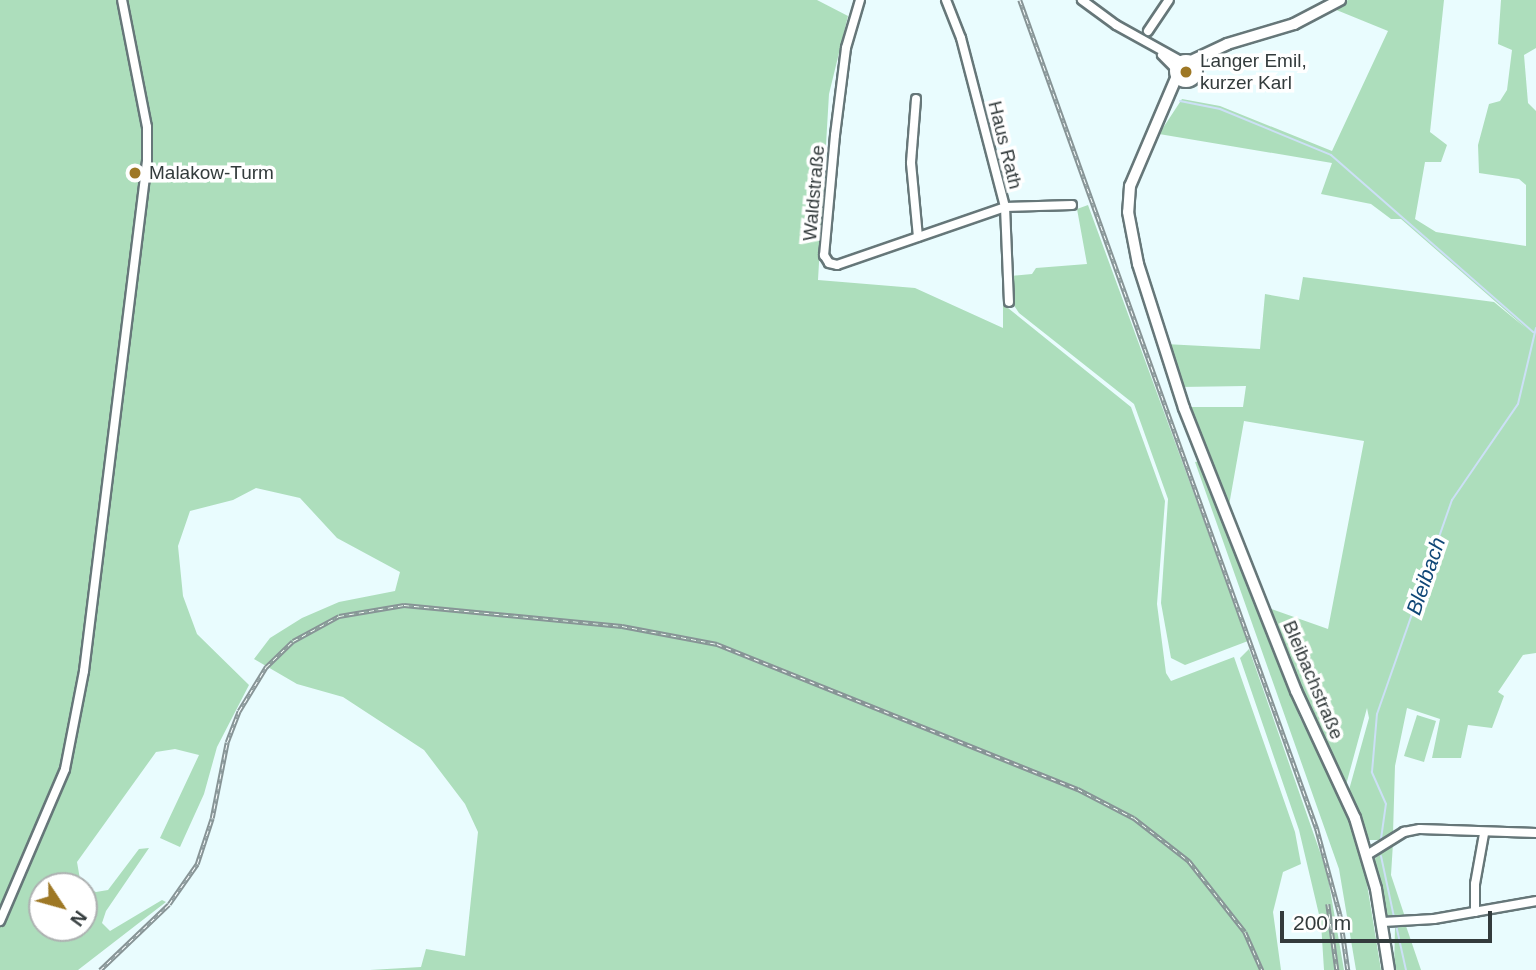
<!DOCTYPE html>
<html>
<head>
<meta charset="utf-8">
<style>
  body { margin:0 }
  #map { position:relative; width:1536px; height:970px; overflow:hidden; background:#e9fcfe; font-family:Helvetica,sans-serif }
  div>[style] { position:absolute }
  .green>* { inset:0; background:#addebc }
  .stream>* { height:2px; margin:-1px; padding:0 1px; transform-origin:1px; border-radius:1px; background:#cce0f6 }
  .roads { filter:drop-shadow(2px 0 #667779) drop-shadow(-2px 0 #667779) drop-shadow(0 2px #667779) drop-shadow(0 -2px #667779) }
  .street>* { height:8px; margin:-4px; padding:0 4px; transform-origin:4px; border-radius:4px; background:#fff }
  .secondary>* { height:10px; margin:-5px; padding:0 5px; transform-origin:5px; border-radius:5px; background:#fff }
  .secondary>.ring { margin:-5px; padding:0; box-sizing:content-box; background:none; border:10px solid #fff; border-radius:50% }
  .rail>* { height:4.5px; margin-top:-2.25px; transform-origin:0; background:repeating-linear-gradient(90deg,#fff 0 5px,#879496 0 10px); box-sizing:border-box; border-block:2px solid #879496 }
  .dots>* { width:19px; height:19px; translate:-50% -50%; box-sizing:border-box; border:4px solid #fff; border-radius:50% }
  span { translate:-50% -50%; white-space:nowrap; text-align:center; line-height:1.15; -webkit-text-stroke:7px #fff; paint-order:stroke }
  .poi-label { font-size:19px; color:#333b3c }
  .left { translate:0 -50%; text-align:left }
  .street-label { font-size:19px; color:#333b3c }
  .water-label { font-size:21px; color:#104777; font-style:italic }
  .north { position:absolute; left:28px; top:872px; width:70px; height:70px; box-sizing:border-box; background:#fff; border:2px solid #adb1b1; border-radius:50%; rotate:126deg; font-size:19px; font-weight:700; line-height:28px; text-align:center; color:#333b3c }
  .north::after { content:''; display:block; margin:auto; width:24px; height:32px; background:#9e7825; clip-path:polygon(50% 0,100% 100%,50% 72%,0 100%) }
  .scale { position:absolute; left:1280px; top:911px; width:212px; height:32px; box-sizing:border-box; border:4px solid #333b3c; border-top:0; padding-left:9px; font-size:21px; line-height:24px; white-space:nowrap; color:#333b3c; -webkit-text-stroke:5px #fff; paint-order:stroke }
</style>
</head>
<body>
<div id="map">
  <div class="green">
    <i style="clip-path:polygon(evenodd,0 0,817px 0,848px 16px,829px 94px,818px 280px,915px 288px,1003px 328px,1003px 304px,1131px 407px,1165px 501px,1157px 604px,1166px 673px,1171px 681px,1234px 657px,1295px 832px,1301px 864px,1283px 872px,1273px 912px,1281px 970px,370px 970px,421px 967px,426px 949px,465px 956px,478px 832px,465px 804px,424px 750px,343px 697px,297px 684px,254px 659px,270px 638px,302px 618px,339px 602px,395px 591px,400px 572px,337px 538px,300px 498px,256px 488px,233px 500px,190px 511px,178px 546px,183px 596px,197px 634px,249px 685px,217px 747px,204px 794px,180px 847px,160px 838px,199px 755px,175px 749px,156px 752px,77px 862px,81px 885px,96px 892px,108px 890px,139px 849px,149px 848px,106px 911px,102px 923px,110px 931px,162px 900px,166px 902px,78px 970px,0 970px,0 0,42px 886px,84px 886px,84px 928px,42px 928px,42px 886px)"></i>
    <i style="clip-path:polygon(1348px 0,1444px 0,1430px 132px,1447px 145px,1441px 162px,1425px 162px,1415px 219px,1436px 232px,1526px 246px,1526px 185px,1519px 179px,1479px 173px,1478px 145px,1489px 104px,1500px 101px,1507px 90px,1512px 50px,1498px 44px,1501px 0,1536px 0,1536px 48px,1524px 55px,1528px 103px,1536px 111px,1536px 653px,1523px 655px,1498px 692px,1504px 696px,1492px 728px,1468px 725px,1461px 758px,1432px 758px,1440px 719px,1407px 708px,1395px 766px,1393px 834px,1380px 840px,1369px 840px,1349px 790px,1369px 718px,1367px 708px,1346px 785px,1266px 607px,1328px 629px,1364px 441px,1244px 421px,1228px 511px,1187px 407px,1243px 407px,1246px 386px,1180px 387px,1165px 344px,1260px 349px,1265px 294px,1299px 300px,1303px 277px,1494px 302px,1527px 329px,1401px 219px,1391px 219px,1371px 204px,1321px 194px,1332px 163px,1159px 134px,1182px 99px,1220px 106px,1332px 151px,1388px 31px,1334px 9px)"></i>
    <i style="clip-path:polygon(1088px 205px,1248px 641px,1185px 665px,1171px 658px,1161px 603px,1168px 499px,1134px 404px,1019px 313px,1011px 301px,1011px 276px,1032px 274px,1036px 268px,1087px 264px,1077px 209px)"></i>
    <i style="clip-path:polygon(1200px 461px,1300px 718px,1348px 813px,1366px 878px,1381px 970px,1356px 970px,1339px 869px,1195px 462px)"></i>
    <i style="clip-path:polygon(1249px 649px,1327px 872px,1344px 970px,1324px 970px,1321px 923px,1299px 830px,1240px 658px)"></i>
    <i style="clip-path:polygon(1417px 715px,1436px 721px,1424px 762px,1404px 756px)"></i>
    <i style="clip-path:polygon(1393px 843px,1391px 875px,1405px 917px,1386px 918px,1372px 861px)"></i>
    <i style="clip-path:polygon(1406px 926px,1421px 970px,1394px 970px,1395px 928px)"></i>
  </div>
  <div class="stream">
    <i style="left:1180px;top:101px;width:41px;rotate:11.3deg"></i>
    <i style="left:1220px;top:109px;width:120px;rotate:22.5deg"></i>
    <i style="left:1331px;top:155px;width:269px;rotate:41.2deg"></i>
    <i style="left:1381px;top:839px;width:35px;rotate:-82deg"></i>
    <i style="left:1386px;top:804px;width:35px;rotate:-114deg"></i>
    <i style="left:1372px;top:772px;width:58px;rotate:-85.1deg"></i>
    <i style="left:1377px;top:714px;width:227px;rotate:-70.7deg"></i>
    <i style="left:1452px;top:500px;width:116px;rotate:-55.5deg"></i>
    <i style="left:1518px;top:404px;width:78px;rotate:-76.7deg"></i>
    <i style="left:1381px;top:856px;width:62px;rotate:78deg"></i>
    <i style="left:1396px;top:925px;width:46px;rotate:77.5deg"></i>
  </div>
  <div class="roads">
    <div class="street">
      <i style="left:860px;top:0;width:50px;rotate:106.3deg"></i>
      <i style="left:846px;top:48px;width:88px;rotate:97.2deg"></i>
      <i style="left:835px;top:135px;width:121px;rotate:95.2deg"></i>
      <i style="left:824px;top:255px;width:9px;rotate:58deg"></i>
      <i style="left:829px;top:263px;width:8px;rotate:14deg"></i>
      <i style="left:837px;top:265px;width:178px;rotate:-19deg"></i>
      <i style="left:1005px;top:207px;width:67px;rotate:-1.7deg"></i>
      <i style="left:946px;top:0;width:41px;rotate:68.5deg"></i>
      <i style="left:961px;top:38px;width:175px;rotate:75.4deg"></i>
      <i style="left:1005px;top:207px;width:95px;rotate:87.6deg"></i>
      <i style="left:1082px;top:0;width:42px;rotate:36.3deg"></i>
      <i style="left:1116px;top:25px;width:74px;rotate:29deg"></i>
      <i style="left:1148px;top:31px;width:37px;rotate:-56deg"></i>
      <i style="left:1162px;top:55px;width:20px;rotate:45deg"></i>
      <i style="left:916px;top:99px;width:64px;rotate:94.5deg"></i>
      <i style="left:911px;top:163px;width:74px;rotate:84.6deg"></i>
      <i style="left:1367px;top:855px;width:44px;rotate:-31.9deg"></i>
      <i style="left:1404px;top:832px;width:16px;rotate:-11deg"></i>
      <i style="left:1420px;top:829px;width:116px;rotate:2deg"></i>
      <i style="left:1475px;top:912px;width:28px;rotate:-90deg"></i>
      <i style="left:1475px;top:884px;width:51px;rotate:-79.8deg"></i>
      <i style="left:0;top:921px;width:165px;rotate:-66.8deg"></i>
      <i style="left:65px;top:769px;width:100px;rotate:-79deg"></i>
      <i style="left:84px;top:671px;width:514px;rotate:-82.96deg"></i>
      <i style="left:147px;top:161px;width:34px;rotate:-90deg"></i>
      <i style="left:147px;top:127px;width:129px;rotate:-101.1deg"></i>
      <i style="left:1383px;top:922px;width:51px;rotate:-3.4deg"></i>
      <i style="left:1434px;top:919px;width:104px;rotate:-10deg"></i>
    </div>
    <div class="secondary">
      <i class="ring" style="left:1175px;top:60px;width:12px;height:12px"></i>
      <i style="left:1191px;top:61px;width:40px;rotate:-25deg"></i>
      <i style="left:1227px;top:44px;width:70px;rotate:-16.6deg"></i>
      <i style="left:1294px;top:24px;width:52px;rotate:-27.6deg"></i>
      <i style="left:1177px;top:76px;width:120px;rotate:113.1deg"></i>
      <i style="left:1130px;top:186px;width:26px;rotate:94deg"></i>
      <i style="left:1128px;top:212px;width:53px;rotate:79.1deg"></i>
      <i style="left:1138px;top:264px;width:151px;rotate:72.3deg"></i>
      <i style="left:1184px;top:408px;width:304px;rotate:68.4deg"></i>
      <i style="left:1296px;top:691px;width:140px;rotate:65.1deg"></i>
      <i style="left:1355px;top:818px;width:74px;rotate:73.5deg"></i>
      <i style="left:1376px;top:889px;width:82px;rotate:80.9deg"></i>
    </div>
  </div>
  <div class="rail">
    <i style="left:1020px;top:0;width:881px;rotate:70.29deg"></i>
    <i style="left:1317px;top:829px;width:88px;rotate:74.9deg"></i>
    <i style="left:1340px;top:914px;width:57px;rotate:81.9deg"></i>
    <i style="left:1328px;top:904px;width:67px;rotate:82.2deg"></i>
    <i style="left:100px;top:970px;width:95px;rotate:-43.7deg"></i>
    <i style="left:169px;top:904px;width:49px;rotate:-55deg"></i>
    <i style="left:197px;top:864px;width:48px;rotate:-71.9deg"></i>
    <i style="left:212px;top:818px;width:77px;rotate:-78.8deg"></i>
    <i style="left:227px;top:742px;width:33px;rotate:-69deg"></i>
    <i style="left:239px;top:711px;width:52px;rotate:-58.5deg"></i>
    <i style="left:266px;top:667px;width:37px;rotate:-44deg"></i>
    <i style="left:293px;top:641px;width:52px;rotate:-28.5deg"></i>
    <i style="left:339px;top:616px;width:66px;rotate:-9.6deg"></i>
    <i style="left:404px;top:605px;width:219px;rotate:5.5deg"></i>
    <i style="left:622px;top:626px;width:97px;rotate:10.7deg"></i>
    <i style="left:717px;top:644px;width:389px;rotate:21.9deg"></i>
    <i style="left:1078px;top:789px;width:63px;rotate:27.4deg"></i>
    <i style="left:1134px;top:818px;width:70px;rotate:38deg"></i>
    <i style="left:1189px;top:861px;width:90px;rotate:51.7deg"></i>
    <i style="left:1245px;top:932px;width:42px;rotate:65.9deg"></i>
  </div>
  <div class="dots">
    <i style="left:1186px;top:72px;background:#9e7825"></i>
    <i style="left:135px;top:173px;background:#9e7825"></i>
  </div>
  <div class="poi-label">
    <span class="left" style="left:1200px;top:72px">Langer Emil,<br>kurzer Karl</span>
    <span class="left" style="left:149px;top:173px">Malakow-Turm</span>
  </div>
  <div class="street-label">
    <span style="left:1005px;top:145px;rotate:76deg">Haus Rath</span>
    <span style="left:814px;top:193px;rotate:-85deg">Waldstraße</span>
    <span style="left:1313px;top:680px;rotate:67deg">Bleibachstraße</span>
  </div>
  <div class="water-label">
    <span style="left:1426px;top:576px;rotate:-71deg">Bleibach</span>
  </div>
  <div class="north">N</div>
  <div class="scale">200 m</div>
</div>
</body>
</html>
